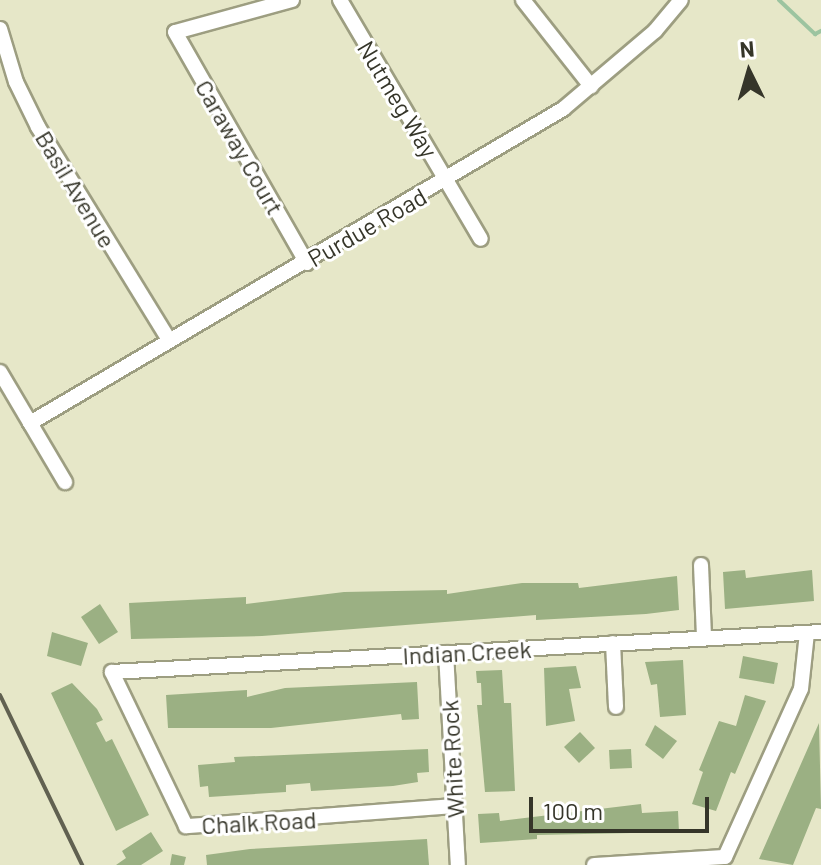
<!DOCTYPE html>
<html>
<head>
<meta charset="utf-8">
<style>
  body { margin:0 }
  #map { position:relative; width:821px; height:865px; overflow:hidden; background:#e6e7c8; font-family:Barlow,sans-serif }
  div>[style] { position:absolute }
  .stream>* { height:4px; margin:-2px; padding:0 2px; transform-origin:2px; border-radius:2px; background:#9cc4a0 }
  .building>* { inset:0; background:#9bb083 }
  .roads { filter:drop-shadow(2px 0 #9d9e81) drop-shadow(-2px 0 #9d9e81) drop-shadow(0 2px #9d9e81) drop-shadow(0 -2px #9d9e81) }
  .minor>* { height:14px; margin:-7px; padding:0 7px; transform-origin:7px; border-radius:7px; background:#fff }
  .rail>* { height:4px; margin:-2px; padding:0 2px; transform-origin:2px; border-radius:2px; background:#616151 }
  span { translate:-50% -50%; white-space:nowrap; text-align:center; line-height:1.15; -webkit-text-stroke:6px #fff; paint-order:stroke }
  .street-label { font-size:24px; color:#353529 }
  .north { position:absolute; left:709px; top:32px; width:80px; height:80px; -webkit-text-stroke:6px #fff; paint-order:stroke; rotate:355deg; font-size:22px; font-weight:700; line-height:32px; text-align:center; color:#353529 }
  .north::after { content:''; display:block; margin:auto; width:28px; height:36px; background:#353529; clip-path:polygon(50% 0,100% 100%,50% 72%,0 100%) }
  .scale { position:absolute; left:529px; top:797px; width:180px; height:36px; box-sizing:border-box; border:4px solid #353529; border-top:0; padding-left:10px; font-size:24px; line-height:28px; white-space:nowrap; color:#353529; -webkit-text-stroke:6px #fff; paint-order:stroke }
</style>
</head>
<body>
<div id="map">
  <div class="stream">
    <i style="left:779px;top:0;width:50px;rotate:43.4deg"></i>
    <i style="left:815px;top:34px;width:7px;rotate:-27deg"></i>
  </div>
  <div class="building">
    <i style="clip-path:polygon(745px 570px,746px 578px,812px 570px,814px 601px,725px 609px,723px 572px)"></i>
    <i style="clip-path:polygon(677px 576px,679px 610px,646px 614px,536px 620px,536px 615px,262px 636px,131px 639px,129px 603px,246px 597px,246px 604px,344px 592px,447px 590px,447px 594px,522px 583px,578px 583px,579px 588px)"></i>
    <i style="clip-path:polygon(100px 604px,118px 632px,99px 644px,81px 617px)"></i>
    <i style="clip-path:polygon(52px 632px,88px 643px,81px 666px,47px 656px)"></i>
    <i style="clip-path:polygon(743px 656px,778px 663px,774px 684px,739px 678px)"></i>
    <i style="clip-path:polygon(683px 660px,686px 715px,660px 717px,657px 684px,651px 685px,645px 662px)"></i>
    <i style="clip-path:polygon(576px 666px,581px 688px,569px 689px,575px 721px,546px 726px,544px 668px)"></i>
    <i style="clip-path:polygon(502px 670px,504px 703px,511px 703px,515px 791px,485px 792px,477px 705px,482px 705px,481px 683px,477px 683px,476px 671px)"></i>
    <i style="clip-path:polygon(417px 682px,419px 719px,402px 720px,401px 714px,271px 728px,168px 728px,166px 695px,247px 690px,247px 697px,285px 688px)"></i>
    <i style="clip-path:polygon(72px 683px,97px 709px,103px 720px,96px 723px,106px 742px,112px 739px,149px 815px,116px 831px,51px 693px)"></i>
    <i style="clip-path:polygon(745px 695px,766px 701px,735px 774px,731px 772px,716px 811px,692px 804px,703px 772px,699px 770px,719px 721px,736px 726px)"></i>
    <i style="clip-path:polygon(819px 723px,821px 809px,816px 808px,793px 865px,759px 859px)"></i>
    <i style="clip-path:polygon(655px 725px,677px 741px,663px 759px,645px 745px)"></i>
    <i style="clip-path:polygon(580px 732px,595px 748px,579px 763px,564px 747px)"></i>
    <i style="clip-path:polygon(428px 749px,429px 772px,417px 773px,418px 782px,393px 786px,311px 791px,310px 783px,286px 785px,286px 792px,209px 797px,208px 786px,200px 787px,198px 765px,235px 762px,234px 757px)"></i>
    <i style="clip-path:polygon(631px 749px,632px 768px,610px 769px,609px 750px)"></i>
    <i style="clip-path:polygon(641px 804px,642px 813px,678px 811px,679px 832px,537px 835px,537px 839px,480px 843px,478px 814px,499px 813px,500px 821px)"></i>
    <i style="clip-path:polygon(151px 832px,163px 851px,141px 865px,116px 865px,126px 858px,122px 851px)"></i>
    <i style="clip-path:polygon(427px 839px,429px 865px,207px 865px,206px 855px,250px 849px)"></i>
    <i style="clip-path:polygon(172px 854px,186px 857px,184px 865px,170px 865px)"></i>
  </div>
  <div class="roads">
    <div class="minor">
      <i style="left:292px;top:0;width:121px;rotate:164.7deg"></i>
      <i style="left:175px;top:32px;width:266px;rotate:60.3deg"></i>
      <i style="left:340px;top:0;width:277px;rotate:59.5deg"></i>
      <i style="left:523px;top:0;width:110px;rotate:51.7deg"></i>
      <i style="left:0;top:29px;width:55px;rotate:73.2deg"></i>
      <i style="left:16px;top:82px;width:50px;rotate:63.9deg"></i>
      <i style="left:38px;top:127px;width:250px;rotate:58.4deg"></i>
      <i style="left:0;top:372px;width:128px;rotate:59.4deg"></i>
      <i style="left:30px;top:423px;width:619px;rotate:-30.5deg"></i>
      <i style="left:563px;top:109px;width:121px;rotate:-40.3deg"></i>
      <i style="left:655px;top:31px;width:40px;rotate:-50deg"></i>
      <i style="left:701px;top:565px;width:73px;rotate:87.6deg"></i>
      <i style="left:613px;top:643px;width:64px;rotate:87.3deg"></i>
      <i style="left:446px;top:653px;width:212px;rotate:86.8deg"></i>
      <i style="left:454px;top:806px;width:269px;rotate:175.7deg"></i>
      <i style="left:186px;top:826px;width:171px;rotate:-115.7deg"></i>
      <i style="left:112px;top:672px;width:710px;rotate:-3.23deg"></i>
      <i style="left:594px;top:865px;width:131px;rotate:-3.5deg"></i>
      <i style="left:725px;top:857px;width:184px;rotate:-65.7deg"></i>
      <i style="left:801px;top:689px;width:56px;rotate:-83.9deg"></i>
    </div>
  </div>
  <div class="rail">
    <i style="left:0;top:695px;width:189px;rotate:64.2deg"></i>
  </div>
  <div class="street-label">
    <span style="left:398px;top:99px;rotate:59deg">Nutmeg Way</span>
    <span style="left:240px;top:147px;rotate:60deg">Caraway Court</span>
    <span style="left:76px;top:189px;rotate:59deg">Basil Avenue</span>
    <span style="left:367px;top:227px;rotate:-30deg">Purdue Road</span>
    <span style="left:467px;top:652px;rotate:-3deg">Indian Creek</span>
    <span style="left:452px;top:759px;rotate:-93deg">White Rock</span>
    <span style="left:259px;top:822px;rotate:-3deg">Chalk Road</span>
  </div>
  <div class="north">N</div>
  <div class="scale">100 m</div>
</div>
</body>
</html>
